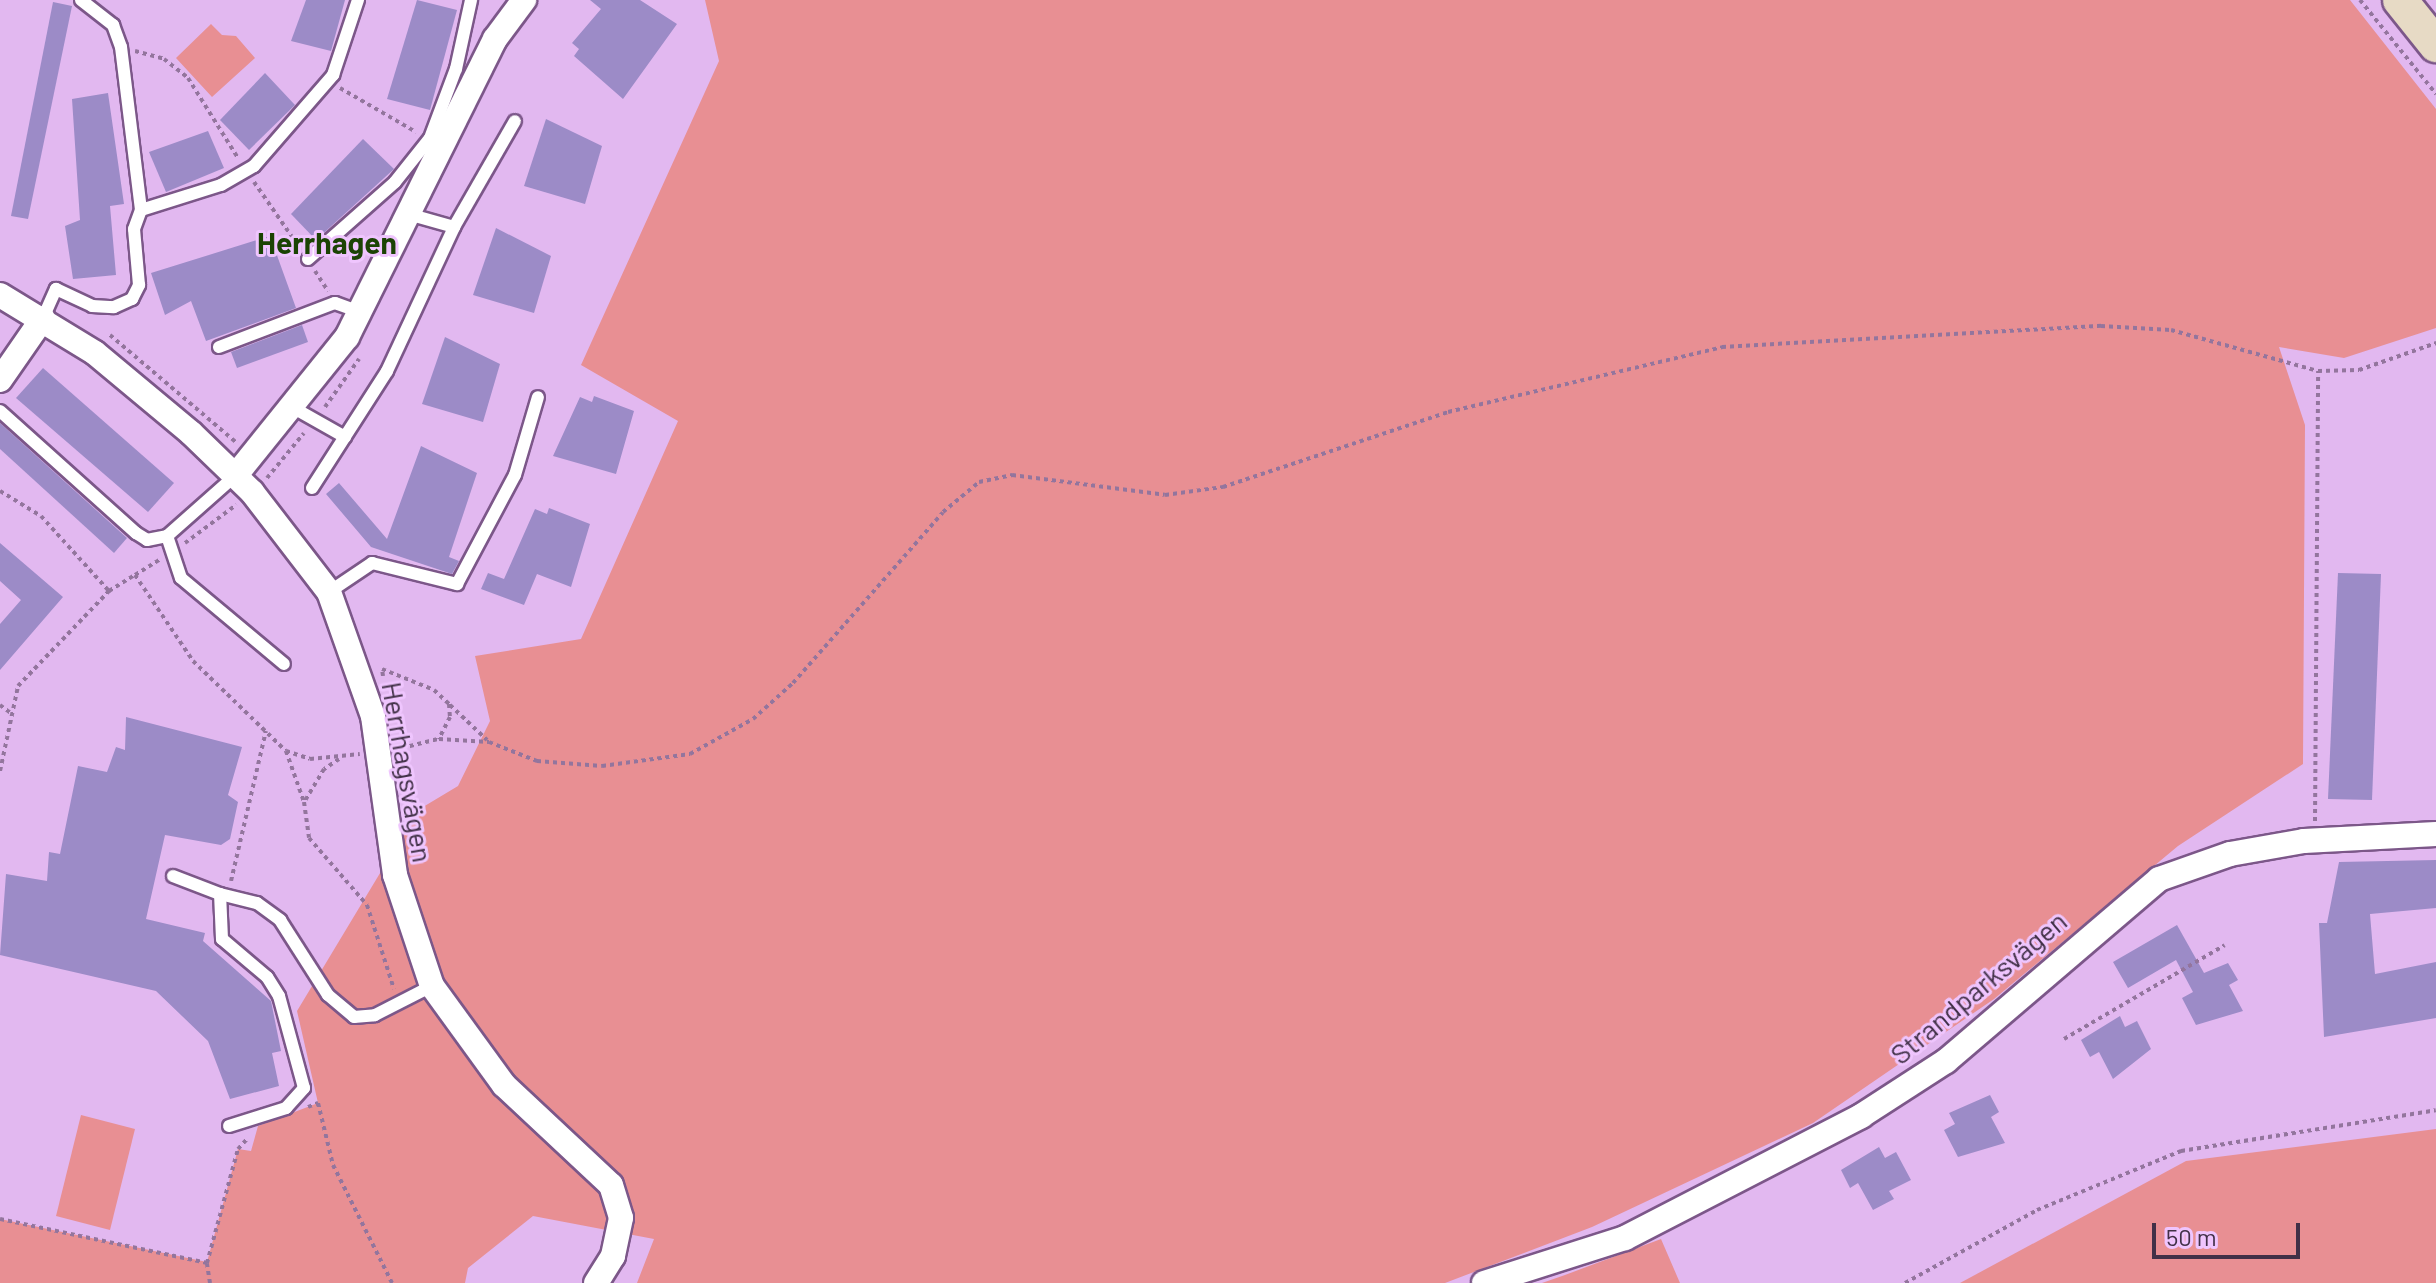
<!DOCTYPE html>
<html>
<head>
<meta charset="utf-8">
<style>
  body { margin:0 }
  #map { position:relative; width:2436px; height:1283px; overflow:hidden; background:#e2b8f0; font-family:Barlow,sans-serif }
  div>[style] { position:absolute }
  .green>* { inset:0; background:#e88f93 }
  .building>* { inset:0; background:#9c8bc7 }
  .path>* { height:4px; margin-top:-2px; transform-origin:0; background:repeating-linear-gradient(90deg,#93759d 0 4px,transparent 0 8px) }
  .roads { filter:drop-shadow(2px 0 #7c5789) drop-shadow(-2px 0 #7c5789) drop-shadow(0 2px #7c5789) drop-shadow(0 -2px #7c5789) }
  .lane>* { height:12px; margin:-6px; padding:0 6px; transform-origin:6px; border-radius:6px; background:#fff }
  .street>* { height:24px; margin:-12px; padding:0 12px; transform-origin:12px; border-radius:12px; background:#fff }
  .secondary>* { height:34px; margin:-17px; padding:0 17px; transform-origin:17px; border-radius:17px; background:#e7dac5 }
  span { translate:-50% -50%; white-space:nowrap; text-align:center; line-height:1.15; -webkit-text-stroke:6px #efc5fe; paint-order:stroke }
  .street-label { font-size:28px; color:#413047 }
  .neighbourhood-label { font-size:30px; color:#1b4304; font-weight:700 }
  .scale { position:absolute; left:2152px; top:1223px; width:148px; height:36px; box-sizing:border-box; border:4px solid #413047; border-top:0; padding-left:10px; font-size:24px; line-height:28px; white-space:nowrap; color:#413047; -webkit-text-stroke:6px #efc5fe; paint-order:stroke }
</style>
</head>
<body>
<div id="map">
  <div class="green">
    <i style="clip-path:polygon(705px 0,2350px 0,2436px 109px,2436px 328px,2344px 358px,2279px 347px,2305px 425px,2303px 764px,2178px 846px,1994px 999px,1813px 1123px,1592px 1227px,1445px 1283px,637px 1283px,654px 1239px,533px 1216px,468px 1268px,465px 1283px,0 1283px,0 1219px,207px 1262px,238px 1149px,251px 1151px,258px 1126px,318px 1103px,297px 1011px,418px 810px,458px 786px,490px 721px,475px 656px,581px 639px,678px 421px,581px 365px,719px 61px)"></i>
    <i style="clip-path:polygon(211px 24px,222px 35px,236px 36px,255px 58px,212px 97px,176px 58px)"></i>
    <i style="clip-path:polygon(81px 1115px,135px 1129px,110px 1230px,56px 1216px)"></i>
    <i style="clip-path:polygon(2436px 1129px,2436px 1283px,1960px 1283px,2186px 1161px)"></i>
    <i style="clip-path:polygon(1661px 1239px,1680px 1283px,1542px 1283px,1565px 1275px)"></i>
  </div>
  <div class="building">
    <i style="clip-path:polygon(306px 0,345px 0,331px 51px,291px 41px)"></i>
    <i style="clip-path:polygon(417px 0,457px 10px,430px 110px,387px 99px)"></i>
    <i style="clip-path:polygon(590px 0,640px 0,677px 24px,623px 99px,574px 56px,579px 49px,572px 43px,601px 9px)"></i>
    <i style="clip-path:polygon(53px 2px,72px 6px,28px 219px,11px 216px)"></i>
    <i style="clip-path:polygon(265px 73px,295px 105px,249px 150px,220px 120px)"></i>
    <i style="clip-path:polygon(108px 93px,124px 204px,110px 206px,116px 275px,73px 279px,65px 226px,80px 220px,72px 99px)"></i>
    <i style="clip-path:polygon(546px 119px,602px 146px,585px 204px,524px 186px)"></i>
    <i style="clip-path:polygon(208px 131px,224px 168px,166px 192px,149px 152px)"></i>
    <i style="clip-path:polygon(363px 139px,394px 169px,316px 240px,291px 214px)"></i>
    <i style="clip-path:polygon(496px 228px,551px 256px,534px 313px,473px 295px)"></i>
    <i style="clip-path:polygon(270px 236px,296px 308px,206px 341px,191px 301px,165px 315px,151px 273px)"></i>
    <i style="clip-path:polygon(302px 325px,308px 342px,237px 368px,231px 352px)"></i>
    <i style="clip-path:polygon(445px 337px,500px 364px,483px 422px,422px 404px)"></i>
    <i style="clip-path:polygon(43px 368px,174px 483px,148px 512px,16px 398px)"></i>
    <i style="clip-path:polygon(594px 396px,634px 411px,616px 474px,553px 456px,580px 397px,592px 402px)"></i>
    <i style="clip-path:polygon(0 423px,127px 538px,114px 553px,0 449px)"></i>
    <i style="clip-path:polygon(421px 446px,477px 473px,449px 557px,459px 561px,452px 574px,371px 547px,326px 494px,339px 483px,387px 539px)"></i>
    <i style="clip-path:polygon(549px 508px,590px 524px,571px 587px,537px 574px,524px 605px,481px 589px,488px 573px,504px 579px,535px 509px,547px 514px)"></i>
    <i style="clip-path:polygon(0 543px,63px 597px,0 670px,0 624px,21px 600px,0 581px)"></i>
    <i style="clip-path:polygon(2338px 573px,2381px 574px,2372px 800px,2328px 799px)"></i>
    <i style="clip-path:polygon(126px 717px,242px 747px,228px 795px,238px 802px,230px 839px,221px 845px,165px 835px,146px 919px,205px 933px,203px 941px,271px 1001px,281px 1051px,272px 1053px,279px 1086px,230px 1099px,208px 1041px,156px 991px,0 955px,6px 874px,47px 881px,49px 852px,60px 854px,78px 766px,107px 772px,116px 747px,125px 750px)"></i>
    <i style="clip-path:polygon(2436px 860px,2436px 908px,2370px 914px,2375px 974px,2436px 962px,2436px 1018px,2324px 1037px,2319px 923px,2327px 923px,2339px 862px)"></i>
    <i style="clip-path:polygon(2177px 925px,2204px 973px,2228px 963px,2238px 980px,2229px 985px,2243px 1011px,2196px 1025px,2182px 998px,2193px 992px,2176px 960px,2128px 988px,2113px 962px)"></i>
    <i style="clip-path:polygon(2120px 1016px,2125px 1027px,2137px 1021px,2151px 1049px,2113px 1079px,2099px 1052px,2090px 1057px,2081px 1040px)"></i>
    <i style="clip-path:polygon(1990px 1095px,1999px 1112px,1991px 1117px,2005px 1143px,1958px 1157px,1944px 1130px,1955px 1124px,1949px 1113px)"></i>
    <i style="clip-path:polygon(1879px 1147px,1885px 1158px,1896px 1152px,1911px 1180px,1889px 1191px,1894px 1199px,1873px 1210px,1858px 1183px,1850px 1188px,1841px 1170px)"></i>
  </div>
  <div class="path">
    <i style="left:2360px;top:0;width:121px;rotate:51deg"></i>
    <i style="left:135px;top:51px;width:30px;rotate:15deg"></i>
    <i style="left:164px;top:59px;width:31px;rotate:38deg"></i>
    <i style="left:188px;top:78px;width:94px;rotate:58deg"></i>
    <i style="left:340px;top:88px;width:88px;rotate:30.1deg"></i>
    <i style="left:254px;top:182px;width:79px;rotate:55.3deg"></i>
    <i style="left:315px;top:271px;width:24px;rotate:57deg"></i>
    <i style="left:110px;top:335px;width:167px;rotate:40.4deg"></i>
    <i style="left:325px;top:407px;width:59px;rotate:-54.7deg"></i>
    <i style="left:267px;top:478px;width:58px;rotate:-50.6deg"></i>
    <i style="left:0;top:491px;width:48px;rotate:31.4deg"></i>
    <i style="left:41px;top:516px;width:101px;rotate:47.8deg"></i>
    <i style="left:185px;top:543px;width:64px;rotate:-36.7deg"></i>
    <i style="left:135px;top:575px;width:31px;rotate:-32deg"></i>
    <i style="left:383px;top:676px;width:7px;rotate:-98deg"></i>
    <i style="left:382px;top:669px;width:56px;rotate:22deg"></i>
    <i style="left:434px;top:690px;width:21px;rotate:43deg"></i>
    <i style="left:449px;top:704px;width:13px;rotate:86deg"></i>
    <i style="left:450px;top:717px;width:25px;rotate:117deg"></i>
    <i style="left:0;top:705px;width:15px;rotate:37deg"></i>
    <i style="left:450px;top:705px;width:51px;rotate:43.4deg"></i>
    <i style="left:402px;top:748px;width:38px;rotate:-14deg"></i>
    <i style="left:439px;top:739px;width:50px;rotate:3.4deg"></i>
    <i style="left:489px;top:742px;width:52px;rotate:21.6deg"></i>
    <i style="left:537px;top:761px;width:65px;rotate:4.4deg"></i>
    <i style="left:602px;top:766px;width:89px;rotate:-7.8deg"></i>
    <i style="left:690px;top:754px;width:72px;rotate:-29.1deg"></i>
    <i style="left:753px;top:719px;width:54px;rotate:-42deg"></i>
    <i style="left:793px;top:683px;width:227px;rotate:-48.7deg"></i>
    <i style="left:943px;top:512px;width:47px;rotate:-39.8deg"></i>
    <i style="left:979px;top:482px;width:34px;rotate:-12deg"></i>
    <i style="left:1012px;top:475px;width:154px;rotate:7.4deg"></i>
    <i style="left:1165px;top:495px;width:59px;rotate:-7.9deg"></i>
    <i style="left:1223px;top:487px;width:237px;rotate:-18.4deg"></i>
    <i style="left:1448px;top:412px;width:282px;rotate:-13.3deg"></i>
    <i style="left:1722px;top:347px;width:380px;rotate:-3.2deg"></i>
    <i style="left:2101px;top:326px;width:70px;rotate:3.3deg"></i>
    <i style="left:2171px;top:330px;width:153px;rotate:15.6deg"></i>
    <i style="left:2318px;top:371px;width:41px;rotate:-1.4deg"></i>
    <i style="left:2359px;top:370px;width:82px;rotate:-19.3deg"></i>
    <i style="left:286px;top:751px;width:54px;rotate:70.6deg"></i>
    <i style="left:339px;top:759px;width:18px;rotate:146deg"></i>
    <i style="left:324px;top:769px;width:39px;rotate:121deg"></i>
    <i style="left:304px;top:802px;width:36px;rotate:82deg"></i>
    <i style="left:309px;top:838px;width:89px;rotate:49.1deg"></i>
    <i style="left:367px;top:905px;width:88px;rotate:72.2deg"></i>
    <i style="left:0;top:771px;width:87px;rotate:-78deg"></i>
    <i style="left:18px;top:686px;width:132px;rotate:-46.2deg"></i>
    <i style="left:109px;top:591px;width:31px;rotate:-32deg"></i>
    <i style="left:135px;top:575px;width:104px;rotate:56deg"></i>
    <i style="left:193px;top:661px;width:129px;rotate:44.1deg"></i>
    <i style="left:286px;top:751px;width:25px;rotate:18deg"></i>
    <i style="left:310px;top:759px;width:50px;rotate:-5.7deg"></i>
    <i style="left:2315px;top:821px;width:450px;rotate:-89.6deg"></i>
    <i style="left:231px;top:881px;width:154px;rotate:-76.9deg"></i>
    <i style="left:2064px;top:1039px;width:186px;rotate:-30.3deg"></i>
    <i style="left:308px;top:1107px;width:11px;rotate:-22deg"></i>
    <i style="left:318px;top:1103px;width:64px;rotate:76.4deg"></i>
    <i style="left:333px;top:1165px;width:132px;rotate:63.4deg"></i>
    <i style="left:0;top:1219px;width:212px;rotate:12deg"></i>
    <i style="left:210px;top:1283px;width:20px;rotate:-99deg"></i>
    <i style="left:207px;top:1263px;width:118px;rotate:-74.8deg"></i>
    <i style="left:238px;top:1149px;width:15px;rotate:-48deg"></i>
    <i style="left:1905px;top:1283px;width:151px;rotate:-28.9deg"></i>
    <i style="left:2037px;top:1210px;width:156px;rotate:-22.3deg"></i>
    <i style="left:2181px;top:1151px;width:258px;rotate:-9.1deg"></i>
  </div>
  <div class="roads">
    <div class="lane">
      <i style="left:81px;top:0;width:41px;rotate:38deg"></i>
      <i style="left:113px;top:25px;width:23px;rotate:70deg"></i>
      <i style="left:121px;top:47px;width:164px;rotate:83deg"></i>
      <i style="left:408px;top:214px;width:48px;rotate:15.8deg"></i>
      <i style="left:308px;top:259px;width:116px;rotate:-41.5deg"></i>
      <i style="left:395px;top:182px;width:56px;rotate:-51.5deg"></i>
      <i style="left:430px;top:138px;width:74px;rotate:-69.4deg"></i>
      <i style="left:456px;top:69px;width:71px;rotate:-77.7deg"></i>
      <i style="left:43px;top:318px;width:32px;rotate:-66deg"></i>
      <i style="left:56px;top:289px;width:40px;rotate:25deg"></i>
      <i style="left:92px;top:306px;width:22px;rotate:3deg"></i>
      <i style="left:114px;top:307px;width:20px;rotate:-24deg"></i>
      <i style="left:132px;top:299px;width:16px;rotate:-63deg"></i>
      <i style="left:139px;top:285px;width:56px;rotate:-95.1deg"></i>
      <i style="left:134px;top:229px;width:20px;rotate:-70deg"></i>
      <i style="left:141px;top:210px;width:84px;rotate:-17.4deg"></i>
      <i style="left:221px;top:185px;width:38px;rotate:-30deg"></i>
      <i style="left:254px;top:166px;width:121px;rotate:-49deg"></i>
      <i style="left:333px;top:75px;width:79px;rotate:-71.6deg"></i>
      <i style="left:219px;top:347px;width:124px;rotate:-20.8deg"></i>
      <i style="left:335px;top:303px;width:27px;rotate:20deg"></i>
      <i style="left:292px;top:407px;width:61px;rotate:29.5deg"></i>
      <i style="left:0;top:411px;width:183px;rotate:41.9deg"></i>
      <i style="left:136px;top:533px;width:13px;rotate:32deg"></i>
      <i style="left:147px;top:540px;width:20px;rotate:-11deg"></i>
      <i style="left:236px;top:475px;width:92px;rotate:138.5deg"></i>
      <i style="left:167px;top:536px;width:44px;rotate:71.6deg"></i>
      <i style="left:181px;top:578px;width:134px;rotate:39.9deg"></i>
      <i style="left:312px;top:488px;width:139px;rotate:-57.3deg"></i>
      <i style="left:387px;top:371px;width:159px;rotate:-65deg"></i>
      <i style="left:454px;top:227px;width:122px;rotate:-60.1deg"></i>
      <i style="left:329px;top:592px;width:52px;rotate:-34deg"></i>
      <i style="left:372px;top:563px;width:88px;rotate:13.9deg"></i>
      <i style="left:457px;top:584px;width:123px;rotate:-62deg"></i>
      <i style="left:515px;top:475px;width:81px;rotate:-73.6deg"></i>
      <i style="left:173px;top:876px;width:50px;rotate:21deg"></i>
      <i style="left:229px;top:1126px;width:60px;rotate:-17.5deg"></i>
      <i style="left:286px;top:1108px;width:27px;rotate:-48deg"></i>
      <i style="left:304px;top:1088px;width:95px;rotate:-105.2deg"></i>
      <i style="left:279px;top:996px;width:22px;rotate:-122deg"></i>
      <i style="left:267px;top:977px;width:59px;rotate:-139.8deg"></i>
      <i style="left:222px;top:939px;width:45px;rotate:-92.5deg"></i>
      <i style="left:220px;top:894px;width:38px;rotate:14deg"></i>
      <i style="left:257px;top:903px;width:29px;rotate:36deg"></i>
      <i style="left:280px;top:920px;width:89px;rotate:57.4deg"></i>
      <i style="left:328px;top:995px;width:34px;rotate:40deg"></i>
      <i style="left:354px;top:1017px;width:21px;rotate:-5deg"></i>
      <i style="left:375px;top:1015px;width:64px;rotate:-27deg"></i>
    </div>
    <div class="street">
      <i style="left:0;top:295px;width:111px;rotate:31.4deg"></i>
      <i style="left:95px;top:353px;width:125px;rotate:39.8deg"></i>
      <i style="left:191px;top:433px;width:85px;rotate:44deg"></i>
      <i style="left:252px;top:492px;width:126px;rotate:52.4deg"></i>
      <i style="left:329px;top:592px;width:132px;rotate:70.5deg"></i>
      <i style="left:373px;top:716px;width:161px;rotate:82.1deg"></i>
      <i style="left:395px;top:875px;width:117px;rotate:71.6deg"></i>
      <i style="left:432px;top:986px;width:122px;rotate:54deg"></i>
      <i style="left:504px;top:1085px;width:146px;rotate:43.1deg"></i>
      <i style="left:611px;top:1185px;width:34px;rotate:73deg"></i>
      <i style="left:621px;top:1218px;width:39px;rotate:102deg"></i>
      <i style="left:613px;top:1256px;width:32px;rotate:122deg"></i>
      <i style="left:0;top:380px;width:75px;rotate:-55.3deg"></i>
      <i style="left:236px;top:475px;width:177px;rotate:-51.2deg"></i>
      <i style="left:347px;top:337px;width:333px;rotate:-63.6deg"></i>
      <i style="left:495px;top:39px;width:49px;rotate:-53.4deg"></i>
      <i style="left:1484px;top:1283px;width:148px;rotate:-17.7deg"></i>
      <i style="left:1625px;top:1238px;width:266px;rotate:-27.3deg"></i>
      <i style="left:1861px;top:1116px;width:101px;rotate:-32.9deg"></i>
      <i style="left:1946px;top:1061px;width:280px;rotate:-40.5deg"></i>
      <i style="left:2159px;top:879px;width:75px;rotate:-19.4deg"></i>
      <i style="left:2230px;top:854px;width:75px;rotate:-10deg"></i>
      <i style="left:2304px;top:841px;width:132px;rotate:-3deg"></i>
    </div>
    <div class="secondary">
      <i style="left:2400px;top:0;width:58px;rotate:51.3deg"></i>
    </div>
  </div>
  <div class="street-label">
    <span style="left:408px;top:772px;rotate:80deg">Herrhagsvägen</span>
    <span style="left:1978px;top:987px;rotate:-40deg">Strandparksvägen</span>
  </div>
  <div class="neighbourhood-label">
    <span style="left:327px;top:242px">Herrhagen</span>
  </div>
  <div class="scale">50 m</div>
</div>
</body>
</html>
